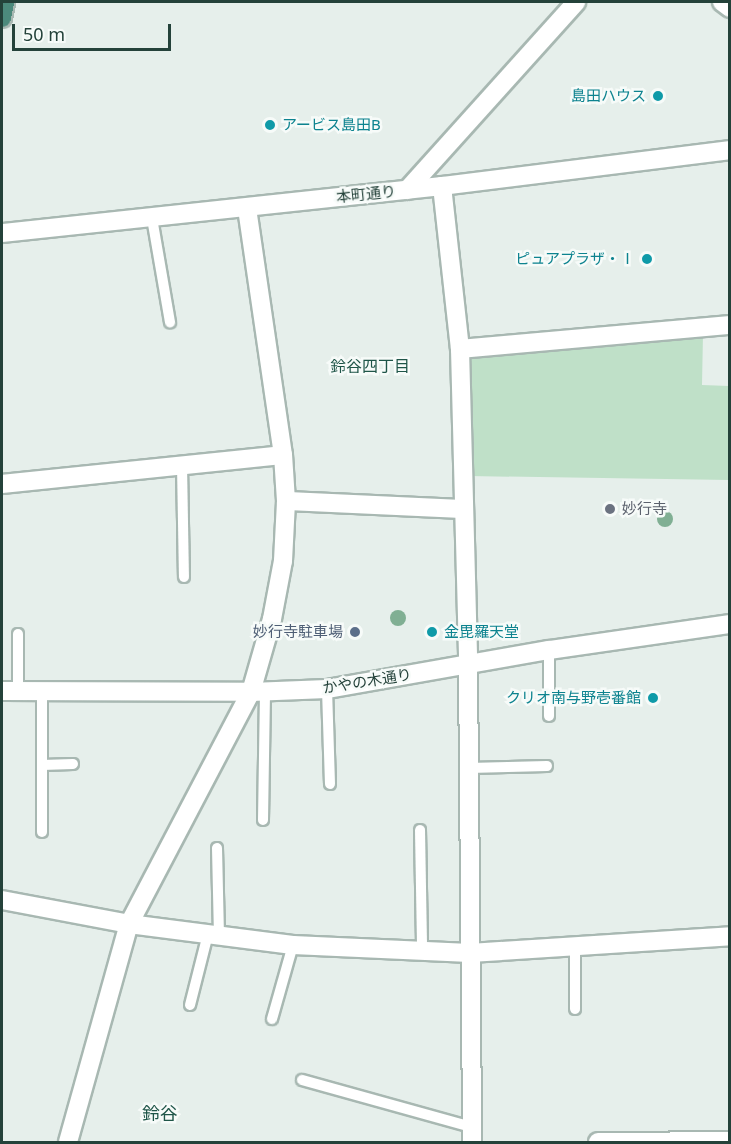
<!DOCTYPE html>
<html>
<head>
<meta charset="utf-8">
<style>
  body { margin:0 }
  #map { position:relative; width:731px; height:1144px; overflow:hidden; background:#e6efeb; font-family:"Noto Sans","Noto Sans JP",sans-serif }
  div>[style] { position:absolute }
  .green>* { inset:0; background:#bfe0c8 }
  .roads { filter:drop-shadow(2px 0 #a8b8b2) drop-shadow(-2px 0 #a8b8b2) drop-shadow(0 2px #a8b8b2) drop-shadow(0 -2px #a8b8b2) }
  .service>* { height:10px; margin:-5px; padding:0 5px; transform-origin:5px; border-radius:5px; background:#fff }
  .minor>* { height:18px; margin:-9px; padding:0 9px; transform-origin:9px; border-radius:9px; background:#fff }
  .tertiary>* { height:18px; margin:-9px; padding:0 9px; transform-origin:9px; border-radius:9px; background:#fff }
  .secondary>* { height:18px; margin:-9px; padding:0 9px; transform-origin:9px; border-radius:9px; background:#fff }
  .trunk>* { height:18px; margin:-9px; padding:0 9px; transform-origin:9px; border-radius:9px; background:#4c8a7c }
  .trees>* { width:16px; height:16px; margin:-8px; border-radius:50%; background:#80af93 }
  .dots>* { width:16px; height:16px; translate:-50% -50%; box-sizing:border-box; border:3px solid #f7fbf9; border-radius:50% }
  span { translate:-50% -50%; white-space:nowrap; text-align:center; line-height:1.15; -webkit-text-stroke:5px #f7fbf9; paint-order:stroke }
  .culture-label { font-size:15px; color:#0d838f }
  .right { translate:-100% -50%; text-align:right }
  .left { translate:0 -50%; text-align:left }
  .street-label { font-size:15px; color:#24423a }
  .worship-label { font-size:15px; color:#5b616d }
  .service-label { font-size:15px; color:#4e5e75 }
  .neighbourhood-label { font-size:16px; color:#1f5548 }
  .quarter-label { font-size:18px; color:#1f5548 }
  .frame { position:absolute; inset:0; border:3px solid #24423a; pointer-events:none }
  .scale { position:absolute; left:12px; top:24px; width:159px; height:27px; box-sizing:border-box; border:3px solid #24423a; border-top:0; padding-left:8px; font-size:18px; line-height:21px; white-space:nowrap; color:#24423a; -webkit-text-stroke:4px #f7fbf9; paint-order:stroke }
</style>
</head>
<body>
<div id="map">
  <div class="green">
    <i style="clip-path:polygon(703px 334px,702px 385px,729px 386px,729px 480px,469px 476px,469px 352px)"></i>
  </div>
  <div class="roads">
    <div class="service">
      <i style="left:152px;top:218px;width:106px;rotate:80.2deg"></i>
      <i style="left:182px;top:465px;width:112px;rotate:89deg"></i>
      <i style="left:327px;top:689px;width:95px;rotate:88.2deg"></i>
      <i style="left:18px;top:691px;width:57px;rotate:-90deg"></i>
      <i style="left:42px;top:691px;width:141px;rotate:90deg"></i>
      <i style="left:549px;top:716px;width:66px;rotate:-90deg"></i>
      <i style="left:42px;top:765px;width:31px;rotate:-2deg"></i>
      <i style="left:469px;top:768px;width:78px;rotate:-1.5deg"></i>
      <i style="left:263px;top:820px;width:129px;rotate:-89.1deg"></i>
      <i style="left:420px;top:830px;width:120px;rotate:89deg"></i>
      <i style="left:217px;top:848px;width:87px;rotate:88.7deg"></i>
      <i style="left:575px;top:945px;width:64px;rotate:90deg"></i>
      <i style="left:190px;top:1005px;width:73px;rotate:-75.8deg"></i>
      <i style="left:272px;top:1019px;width:77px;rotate:-74.2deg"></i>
      <i style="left:302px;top:1080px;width:176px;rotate:15.5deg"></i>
    </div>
    <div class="minor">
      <i style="left:722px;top:2px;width:10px;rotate:37deg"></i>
      <i style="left:442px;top:186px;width:164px;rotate:83.7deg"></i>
      <i style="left:460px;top:349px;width:316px;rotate:88.5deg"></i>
      <i style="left:468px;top:665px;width:477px;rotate:89.5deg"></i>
      <i style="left:407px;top:190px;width:253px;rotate:-48deg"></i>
      <i style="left:460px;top:349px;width:271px;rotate:-5.1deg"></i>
      <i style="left:2px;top:484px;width:282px;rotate:-5.9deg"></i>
      <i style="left:286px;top:501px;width:178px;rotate:2.6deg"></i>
      <i style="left:2px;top:691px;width:249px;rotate:0.2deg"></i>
      <i style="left:251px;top:692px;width:76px;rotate:-2.3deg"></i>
      <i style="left:327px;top:689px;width:225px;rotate:-10deg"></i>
      <i style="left:549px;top:650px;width:183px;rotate:-8.2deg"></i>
      <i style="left:2px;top:900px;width:129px;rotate:10.7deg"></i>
      <i style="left:129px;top:924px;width:165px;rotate:7.3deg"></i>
      <i style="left:293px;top:945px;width:177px;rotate:2.6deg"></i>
      <i style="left:470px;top:953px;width:261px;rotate:-3.7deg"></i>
      <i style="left:68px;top:1142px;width:226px;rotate:-74.4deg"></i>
      <i style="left:129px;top:924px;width:262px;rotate:-62.3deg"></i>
      <i style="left:251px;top:692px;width:76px;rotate:-74deg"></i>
      <i style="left:272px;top:619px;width:59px;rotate:-79.3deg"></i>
      <i style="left:283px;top:561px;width:60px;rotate:-87.1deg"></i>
      <i style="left:286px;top:501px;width:46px;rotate:-93.7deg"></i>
      <i style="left:283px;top:455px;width:250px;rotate:-98.3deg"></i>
    </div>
    <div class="tertiary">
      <i style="left:598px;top:1142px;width:132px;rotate:-0.4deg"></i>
    </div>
    <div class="secondary">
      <i style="left:2px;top:233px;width:443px;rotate:-6.1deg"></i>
      <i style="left:442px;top:186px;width:290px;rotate:-7.1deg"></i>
    </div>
    <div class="trunk">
      <i style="left:2px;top:18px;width:16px;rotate:-79deg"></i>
    </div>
  </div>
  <div class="trees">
    <i style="left:665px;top:519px"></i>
    <i style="left:398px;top:618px"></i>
  </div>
  <div class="dots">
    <i style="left:658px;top:96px;background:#0f9aa8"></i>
    <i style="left:270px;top:125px;background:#0f9aa8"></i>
    <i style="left:647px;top:259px;background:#0f9aa8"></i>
    <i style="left:610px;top:509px;background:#6b7280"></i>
    <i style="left:355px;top:632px;background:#5c6f8a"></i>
    <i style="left:432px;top:632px;background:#0f9aa8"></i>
    <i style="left:653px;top:698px;background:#0f9aa8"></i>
  </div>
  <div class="culture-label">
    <span class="right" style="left:646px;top:96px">島田ハウス</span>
    <span class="left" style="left:282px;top:125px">アービス島田B</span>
    <span class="right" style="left:635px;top:259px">ピュアプラザ・Ⅰ</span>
    <span class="left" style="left:444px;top:632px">金毘羅天堂</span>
    <span class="right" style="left:641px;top:698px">クリオ南与野壱番館</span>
  </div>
  <div class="street-label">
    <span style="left:366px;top:194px;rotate:-6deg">本町通り</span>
    <span style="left:367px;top:681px;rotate:-9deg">かやの木通り</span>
  </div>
  <div class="worship-label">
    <span class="left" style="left:622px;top:509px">妙行寺</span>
  </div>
  <div class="service-label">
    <span class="right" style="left:343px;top:632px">妙行寺駐車場</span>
  </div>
  <div class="neighbourhood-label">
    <span style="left:370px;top:366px">鈴谷四丁目</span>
  </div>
  <div class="quarter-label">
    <span style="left:160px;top:1113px">鈴谷</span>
  </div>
  <div class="frame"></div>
  <div class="scale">50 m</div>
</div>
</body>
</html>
